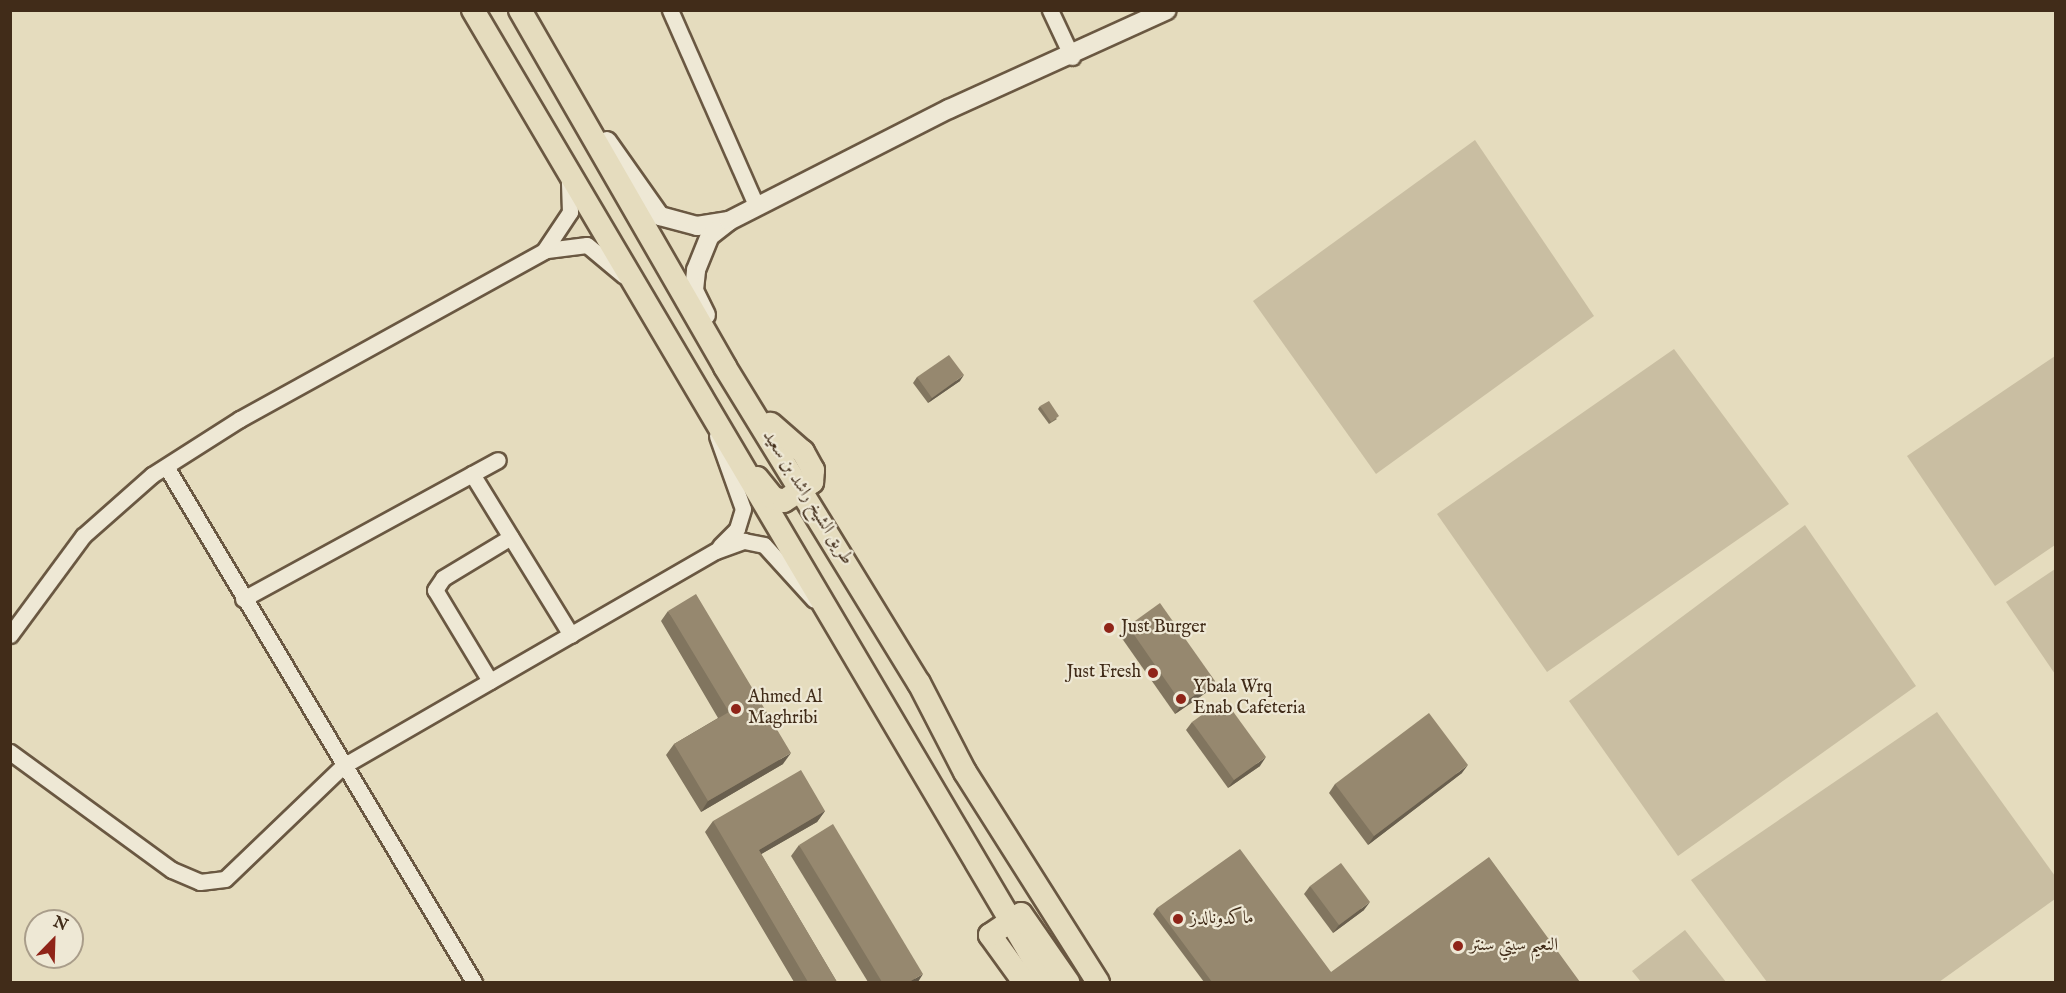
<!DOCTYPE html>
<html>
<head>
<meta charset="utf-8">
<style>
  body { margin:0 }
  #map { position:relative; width:2066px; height:993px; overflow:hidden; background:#e5dcbe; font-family:"IM FELL English",Amiri,serif }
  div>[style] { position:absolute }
  .green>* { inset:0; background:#c9bea2 }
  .roads { filter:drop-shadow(2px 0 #6a5842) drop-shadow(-2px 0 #6a5842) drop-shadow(0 2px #6a5842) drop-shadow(0 -2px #6a5842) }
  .minor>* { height:15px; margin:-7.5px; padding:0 7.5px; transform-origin:7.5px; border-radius:7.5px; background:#eee8d5 }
  .tertiary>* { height:18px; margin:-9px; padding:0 9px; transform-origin:9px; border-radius:9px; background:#eee8d5 }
  .primary>* { height:22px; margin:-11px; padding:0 11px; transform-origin:11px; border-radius:11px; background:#e5dcbe }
  .wall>* { inset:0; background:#81755f }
  .shaded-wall>* { inset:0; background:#695f4e }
  .building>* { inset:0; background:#96886f }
  .dots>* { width:16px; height:16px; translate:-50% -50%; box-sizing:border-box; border:3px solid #eee8d5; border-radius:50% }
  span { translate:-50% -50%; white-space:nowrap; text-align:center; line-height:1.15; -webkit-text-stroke:4.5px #eee8d5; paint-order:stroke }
  .street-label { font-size:18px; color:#412c19 }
  .poi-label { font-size:18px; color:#412c19 }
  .left { translate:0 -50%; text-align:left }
  .right { translate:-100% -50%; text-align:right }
  .frame { position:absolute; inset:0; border:12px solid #412c19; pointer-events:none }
  .north { position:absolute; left:24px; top:909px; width:60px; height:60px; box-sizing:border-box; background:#eee8d5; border:2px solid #a99d8a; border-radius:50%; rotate:23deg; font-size:16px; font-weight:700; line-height:24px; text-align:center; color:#412c19 }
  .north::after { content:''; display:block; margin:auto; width:21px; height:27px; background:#8f2418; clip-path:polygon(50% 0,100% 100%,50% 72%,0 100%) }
</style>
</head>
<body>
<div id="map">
  <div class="green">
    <i style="clip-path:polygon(1475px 140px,1594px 316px,1376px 474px,1253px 301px)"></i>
    <i style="clip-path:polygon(1674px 349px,1789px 504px,1547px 672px,1437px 514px)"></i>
    <i style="clip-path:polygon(2055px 356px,2055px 545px,1995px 586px,1907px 456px)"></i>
    <i style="clip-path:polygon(1805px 525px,1916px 686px,1678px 856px,1569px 701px)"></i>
    <i style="clip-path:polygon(2055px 569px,2055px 674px,2006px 602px)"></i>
    <i style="clip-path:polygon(1937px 712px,2055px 876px,2055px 899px,1939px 982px,1767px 982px,1691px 880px)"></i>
    <i style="clip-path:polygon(1685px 930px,1726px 982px,1641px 982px,1632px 971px)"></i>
  </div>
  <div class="roads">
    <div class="minor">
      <i style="left:670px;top:10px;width:213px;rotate:66.2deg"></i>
      <i style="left:1050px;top:10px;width:52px;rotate:64.9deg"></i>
      <i style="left:547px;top:250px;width:40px;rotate:-7.1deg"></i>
      <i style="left:587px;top:245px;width:48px;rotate:40deg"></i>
      <i style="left:717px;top:436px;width:77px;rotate:70.4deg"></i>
      <i style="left:743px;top:509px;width:21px;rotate:107deg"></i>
      <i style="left:737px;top:529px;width:24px;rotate:135deg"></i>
      <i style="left:167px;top:468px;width:599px;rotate:59.15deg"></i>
      <i style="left:472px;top:474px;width:189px;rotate:58.4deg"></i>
      <i style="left:243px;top:599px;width:290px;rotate:-28.6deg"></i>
      <i style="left:10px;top:635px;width:123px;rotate:-53.6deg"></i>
      <i style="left:83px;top:536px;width:92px;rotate:-41.5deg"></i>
      <i style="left:152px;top:475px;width:104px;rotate:-32.5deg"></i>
      <i style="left:240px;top:419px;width:347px;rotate:-28.9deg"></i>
      <i style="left:544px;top:251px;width:47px;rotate:-56.3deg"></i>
      <i style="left:570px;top:212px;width:36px;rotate:-92deg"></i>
      <i style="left:490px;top:681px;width:106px;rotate:-121.1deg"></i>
      <i style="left:435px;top:590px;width:14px;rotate:-56deg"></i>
      <i style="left:443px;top:578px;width:79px;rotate:-31.1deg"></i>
      <i style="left:10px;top:752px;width:200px;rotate:36.1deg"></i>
      <i style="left:172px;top:870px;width:30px;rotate:23deg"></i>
      <i style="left:200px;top:882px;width:25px;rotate:-7deg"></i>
      <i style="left:225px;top:879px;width:163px;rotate:-43.8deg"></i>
      <i style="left:343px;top:766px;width:431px;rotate:-30deg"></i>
      <i style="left:716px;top:551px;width:30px;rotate:-20deg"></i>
      <i style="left:744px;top:541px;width:20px;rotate:11deg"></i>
      <i style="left:764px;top:545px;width:74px;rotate:47.7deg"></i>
    </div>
    <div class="tertiary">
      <i style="left:607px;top:141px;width:92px;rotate:54.8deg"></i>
      <i style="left:660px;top:216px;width:38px;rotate:15deg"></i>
      <i style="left:697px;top:226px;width:32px;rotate:-9deg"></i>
      <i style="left:706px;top:315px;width:28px;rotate:-116deg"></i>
      <i style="left:694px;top:290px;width:20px;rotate:-84deg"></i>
      <i style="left:696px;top:270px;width:37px;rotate:-68deg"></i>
      <i style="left:710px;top:236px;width:24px;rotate:-38deg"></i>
      <i style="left:729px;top:221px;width:247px;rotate:-27deg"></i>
      <i style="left:949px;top:109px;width:239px;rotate:-24.4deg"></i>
    </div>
    <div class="primary">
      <i style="left:473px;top:10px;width:1129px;rotate:59.44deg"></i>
      <i style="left:520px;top:10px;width:412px;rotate:60.1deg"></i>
      <i style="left:725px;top:367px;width:371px;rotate:58.5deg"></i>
      <i style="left:919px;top:683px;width:100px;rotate:62.7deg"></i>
      <i style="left:965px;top:772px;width:249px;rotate:57.7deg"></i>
      <i style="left:757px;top:478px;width:26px;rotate:51deg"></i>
      <i style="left:773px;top:498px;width:11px;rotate:15deg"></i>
      <i style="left:784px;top:501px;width:34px;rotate:-34deg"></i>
      <i style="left:812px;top:482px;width:12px;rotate:-85deg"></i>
      <i style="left:813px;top:470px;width:21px;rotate:-119deg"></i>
      <i style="left:803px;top:452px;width:43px;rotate:-138.8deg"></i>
      <i style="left:1024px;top:982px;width:58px;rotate:-125.9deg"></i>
      <i style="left:990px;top:935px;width:37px;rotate:-34deg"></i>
      <i style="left:1021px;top:914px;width:83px;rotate:55.3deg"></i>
    </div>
  </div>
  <div class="wall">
    <i style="clip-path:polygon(917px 377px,960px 381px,928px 403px,913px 383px)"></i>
    <i style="clip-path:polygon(1040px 406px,1057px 419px,1049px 424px,1038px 409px)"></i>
    <i style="clip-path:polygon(668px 611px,783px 764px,701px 812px,666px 755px,674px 744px,718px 718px,661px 621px)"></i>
    <i style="clip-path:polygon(1128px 626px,1207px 692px,1175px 714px,1121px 637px)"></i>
    <i style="clip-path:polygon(1192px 722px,1260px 766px,1228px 788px,1186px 730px)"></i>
    <i style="clip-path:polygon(1462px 773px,1368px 845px,1329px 793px,1335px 784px)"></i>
    <i style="clip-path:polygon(825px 811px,817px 822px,761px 854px,837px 982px,794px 982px,705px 832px,713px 821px)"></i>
    <i style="clip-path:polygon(799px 845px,918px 982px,868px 982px,791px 856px)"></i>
    <i style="clip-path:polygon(1310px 886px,1364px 910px,1333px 933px,1304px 894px)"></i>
    <i style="clip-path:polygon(1157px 908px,1331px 972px,1580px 982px,1204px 982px,1153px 914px)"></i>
  </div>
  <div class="shaded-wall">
    <i style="clip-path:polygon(964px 375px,960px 381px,928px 403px,932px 398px)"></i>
    <i style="clip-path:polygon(1215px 681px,1207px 692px,1175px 714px,1182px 704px)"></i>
    <i style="clip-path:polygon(791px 753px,783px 764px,701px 812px,708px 801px)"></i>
    <i style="clip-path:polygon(1266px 757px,1260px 766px,1228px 788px,1234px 780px)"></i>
    <i style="clip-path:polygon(1468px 765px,1462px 773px,1368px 845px,1374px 836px)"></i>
    <i style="clip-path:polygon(825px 811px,817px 822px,751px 860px,759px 850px)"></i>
    <i style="clip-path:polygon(1370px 902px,1364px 910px,1333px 933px,1339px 925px)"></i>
    <i style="clip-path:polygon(923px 974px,918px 982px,909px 982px)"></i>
  </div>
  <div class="building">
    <i style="clip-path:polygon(949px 355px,964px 375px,932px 398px,917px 377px)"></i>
    <i style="clip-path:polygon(1049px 401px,1059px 416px,1051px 422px,1040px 406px)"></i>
    <i style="clip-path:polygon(696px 594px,791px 753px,708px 801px,674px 744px,729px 712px,668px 611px)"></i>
    <i style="clip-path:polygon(1160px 603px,1215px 681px,1182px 704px,1128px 626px)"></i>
    <i style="clip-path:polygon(1224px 699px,1266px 757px,1234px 780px,1192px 722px)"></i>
    <i style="clip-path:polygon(1429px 713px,1468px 765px,1374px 836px,1335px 784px)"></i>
    <i style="clip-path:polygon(801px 770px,825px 811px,759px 850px,837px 982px,808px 982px,713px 821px)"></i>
    <i style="clip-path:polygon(833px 824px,923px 974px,909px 982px,882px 982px,799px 845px)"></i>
    <i style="clip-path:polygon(1240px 849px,1331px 972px,1489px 857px,1580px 982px,1212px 982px,1157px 908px)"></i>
    <i style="clip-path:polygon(1341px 863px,1370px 902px,1339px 925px,1310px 886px)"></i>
  </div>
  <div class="dots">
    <i style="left:1109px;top:628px;background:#8f2418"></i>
    <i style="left:1153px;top:673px;background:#8f2418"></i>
    <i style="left:1181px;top:699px;background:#8f2418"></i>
    <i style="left:736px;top:709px;background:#8f2418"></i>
    <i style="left:1178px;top:919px;background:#8f2418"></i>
    <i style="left:1458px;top:946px;background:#8f2418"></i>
  </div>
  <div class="street-label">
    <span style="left:807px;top:498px;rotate:58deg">طريق الشيخ راشد بن سعيد</span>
  </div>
  <div class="poi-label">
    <span class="left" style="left:1121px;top:628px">Just Burger</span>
    <span class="right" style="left:1141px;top:673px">Just Fresh</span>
    <span class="left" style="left:1193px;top:699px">Ybala Wrq<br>Enab Cafeteria</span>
    <span class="left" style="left:748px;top:709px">Ahmed Al<br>Maghribi</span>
    <span class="left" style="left:1190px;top:919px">ماكدونالدز</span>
    <span class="left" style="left:1470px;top:946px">النعيم سيتي سنتر</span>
  </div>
  <div class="frame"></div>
  <div class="north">N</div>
</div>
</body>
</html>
